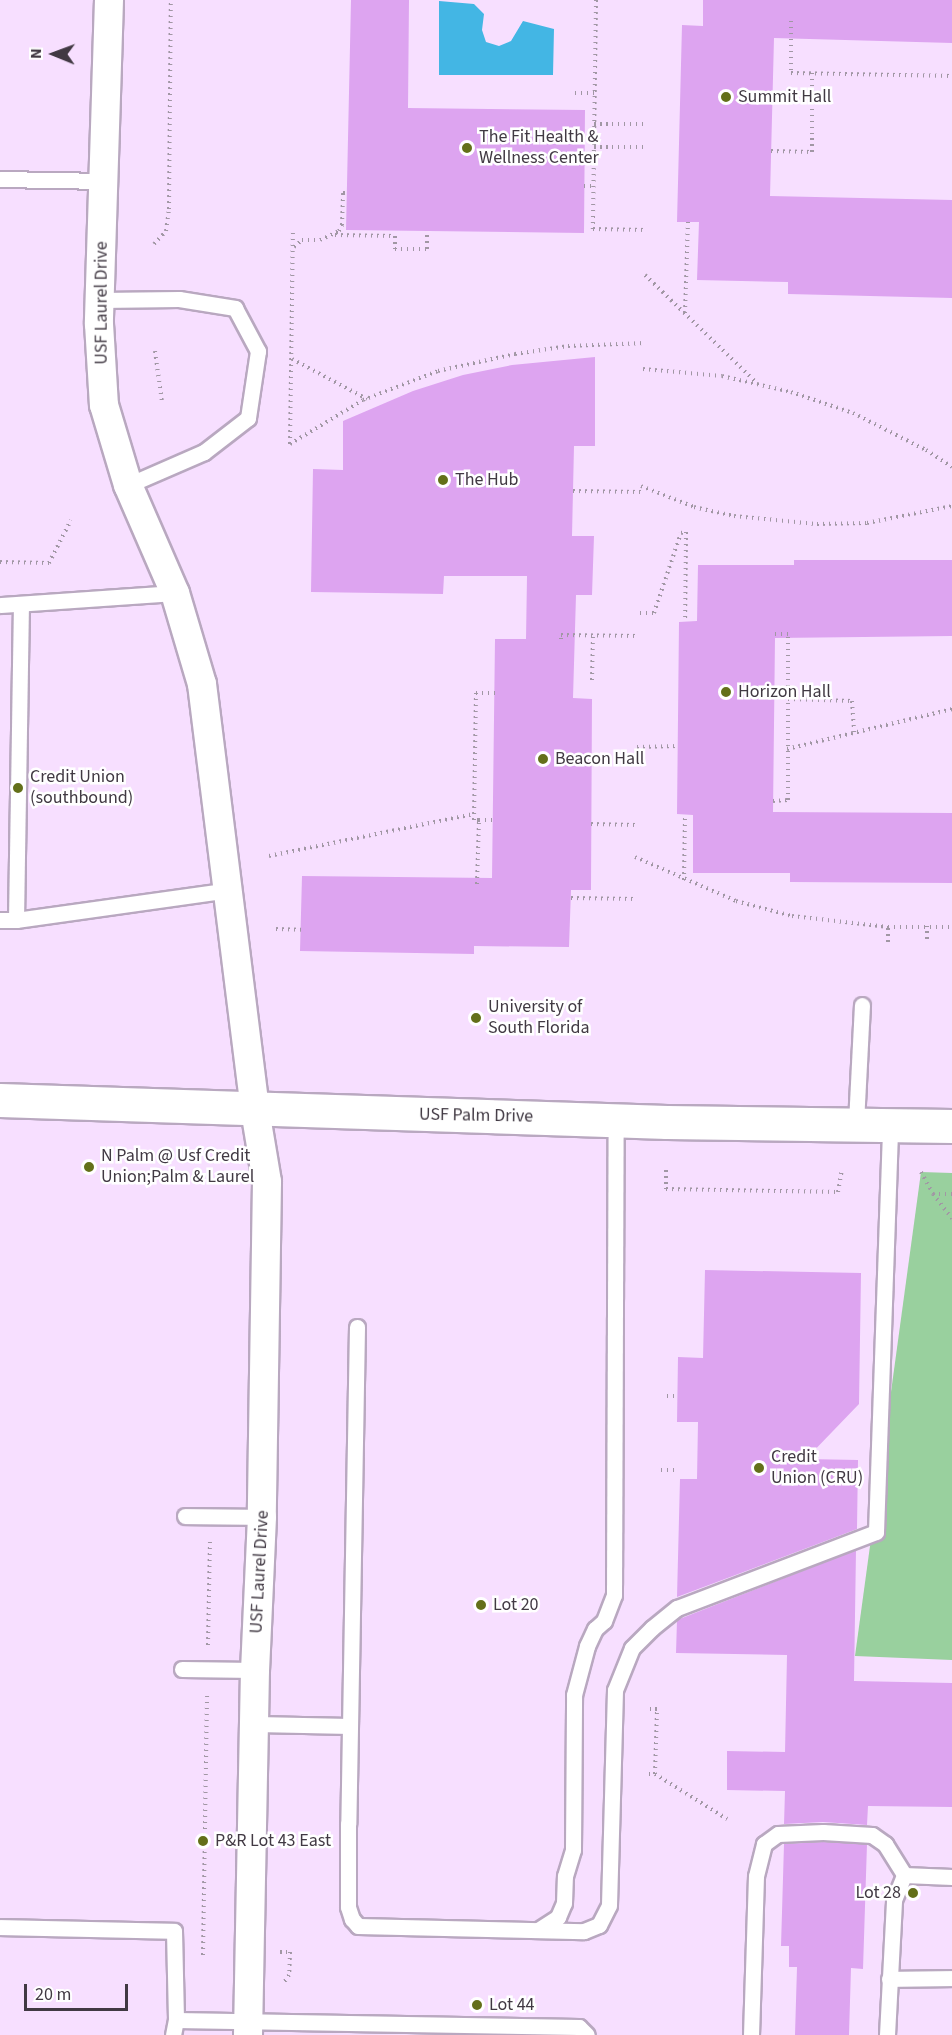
<!DOCTYPE html>
<html>
<head>
<meta charset="utf-8">
<style>
  body { margin:0 }
  #map { position:relative; width:952px; height:2035px; overflow:hidden; background:#f8edfc; font-family:"Source Sans 3",sans-serif }
  div>[style] { position:absolute }
  .built>* { inset:0; background:#f7dfff }
  .green>* { inset:0; background:#99d09e }
  .water>* { inset:0; background:#43b6e4 }
  .building>* { inset:0; background:#dda4f0 }
  .path>* { height:4px; margin-top:-2px; transform-origin:0; background:repeating-linear-gradient(90deg,#a197a4 0 1.5px,transparent 0 6px) }
  .roads { filter:drop-shadow(2px 0 #b9a8c0) drop-shadow(-2px 0 #b9a8c0) drop-shadow(0 2px #b9a8c0) drop-shadow(0 -2px #b9a8c0) }
  .service>* { height:15px; margin:-7.5px; padding:0 7.5px; transform-origin:7.5px; border-radius:7.5px; background:#fff }
  .minor>* { height:28px; margin:-14px; padding:0 14px; transform-origin:14px; border-radius:14px; background:#fff }
  .tertiary>* { height:33px; margin:-16.5px; padding:0 16.5px; transform-origin:16.5px; border-radius:16.5px; background:#fff }
  .dots>* { width:16px; height:16px; translate:-50% -50%; box-sizing:border-box; border:3px solid #fff; border-radius:50% }
  span { translate:-50% -50%; white-space:nowrap; text-align:center; line-height:1.15; -webkit-text-stroke:5px #fff; paint-order:stroke }
  .poi-label { font-size:18px; color:#413943 }
  .left { translate:0 -50%; text-align:left }
  .right { translate:-100% -50%; text-align:right }
  .street-label { font-size:18px; color:#413943 }
  .north { position:absolute; left:24px; top:24px; width:60px; height:60px; -webkit-text-stroke:4px #fff; paint-order:stroke; rotate:271deg; font-size:16px; font-weight:700; line-height:24px; text-align:center; color:#413943 }
  .north::after { content:''; display:block; margin:auto; width:21px; height:27px; background:#413943; clip-path:polygon(50% 0,100% 100%,50% 72%,0 100%) }
  .scale { position:absolute; left:24px; top:1984px; width:104px; height:27px; box-sizing:border-box; border:3px solid #413943; border-top:0; padding-left:8px; font-size:18px; line-height:21px; white-space:nowrap; color:#413943; -webkit-text-stroke:4px #fff; paint-order:stroke }
</style>
</head>
<body>
<div id="map">
  <div class="built">
    <i style="clip-path:polygon(0 0,952px 0,952px 2035px,0 2035px)"></i>
  </div>
  <div class="green">
    <i style="clip-path:polygon(921px 1172px,952px 1173px,952px 1660px,855px 1656px)"></i>
  </div>
  <div class="water">
    <i style="clip-path:polygon(439px 1px,474px 4px,484px 14px,482px 30px,486px 42px,499px 46px,511px 41px,523px 21px,554px 29px,553px 75px,439px 75px)"></i>
  </div>
  <div class="building">
    <i style="clip-path:polygon(351px 0,409px 0,408px 108px,585px 110px,584px 233px,346px 230px)"></i>
    <i style="clip-path:polygon(703px 0,952px 0,952px 43px,774px 38px,770px 196px,952px 200px,952px 298px,788px 294px,788px 282px,697px 280px,699px 222px,677px 222px,682px 25px,703px 26px)"></i>
    <i style="clip-path:polygon(595px 357px,595px 446px,574px 446px,572px 536px,594px 536px,592px 595px,576px 595px,573px 698px,592px 699px,591px 890px,571px 890px,569px 947px,474px 946px,474px 954px,300px 951px,302px 876px,492px 878px,495px 639px,526px 639px,527px 576px,444px 576px,443px 594px,311px 592px,313px 469px,343px 470px,343px 421px,413px 391px,463px 375px,512px 365px)"></i>
    <i style="clip-path:polygon(794px 560px,952px 560px,952px 636px,775px 638px,773px 812px,952px 813px,952px 883px,790px 882px,790px 873px,693px 873px,693px 815px,677px 814px,679px 622px,697px 621px,698px 565px,794px 565px)"></i>
    <i style="clip-path:polygon(705px 1270px,861px 1273px,859px 1404px,806px 1459px,858px 1460px,857px 1529px,677px 1597px,680px 1479px,697px 1479px,698px 1422px,677px 1422px,678px 1357px,703px 1358px)"></i>
    <i style="clip-path:polygon(856px 1550px,854px 1681px,952px 1683px,952px 1807px,868px 1806px,867px 1825px,823px 1822px,784px 1824px,785px 1791px,727px 1790px,727px 1751px,785px 1752px,787px 1655px,676px 1653px,677px 1620px)"></i>
    <i style="clip-path:polygon(823px 1842px,867px 1844px,863px 1969px,851px 1968px,849px 2035px,795px 2035px,797px 1967px,789px 1967px,789px 1946px,781px 1946px,784px 1844px)"></i>
  </div>
  <div class="path">
    <i style="left:596px;top:0;width:229px;rotate:90.8deg"></i>
    <i style="left:593px;top:229px;width:53px;rotate:1.1deg"></i>
    <i style="left:791px;top:21px;width:52px;rotate:90deg"></i>
    <i style="left:791px;top:73px;width:161px;rotate:1.1deg"></i>
    <i style="left:575px;top:93px;width:20px"></i>
    <i style="left:594px;top:124px;width:54px"></i>
    <i style="left:594px;top:147px;width:53px"></i>
    <i style="left:771px;top:151px;width:41px;rotate:1.4deg"></i>
    <i style="left:812px;top:152px;width:79px;rotate:-90deg"></i>
    <i style="left:584px;top:186px;width:9px"></i>
    <i style="left:335px;top:235px;width:60px;rotate:1deg"></i>
    <i style="left:395px;top:236px;width:13px;rotate:90deg"></i>
    <i style="left:395px;top:249px;width:32px"></i>
    <i style="left:427px;top:249px;width:18px;rotate:-90deg"></i>
    <i style="left:154px;top:244px;width:18px;rotate:-47deg"></i>
    <i style="left:166px;top:231px;width:22px;rotate:-82deg"></i>
    <i style="left:169px;top:209px;width:209px;rotate:-89.5deg"></i>
    <i style="left:294px;top:247px;width:11px;rotate:-41deg"></i>
    <i style="left:302px;top:240px;width:18px"></i>
    <i style="left:320px;top:240px;width:21px;rotate:-25deg"></i>
    <i style="left:339px;top:231px;width:7px;rotate:-63deg"></i>
    <i style="left:342px;top:225px;width:32px;rotate:-88deg"></i>
    <i style="left:343px;top:193px;width:4px"></i>
    <i style="left:645px;top:275px;width:156px;rotate:44deg"></i>
    <i style="left:685px;top:313px;width:91px;rotate:-88.1deg"></i>
    <i style="left:155px;top:351px;width:51px;rotate:82.2deg"></i>
    <i style="left:292px;top:359px;width:85px;rotate:28.1deg"></i>
    <i style="left:643px;top:369px;width:79px;rotate:5.1deg"></i>
    <i style="left:722px;top:376px;width:71px;rotate:13.1deg"></i>
    <i style="left:791px;top:392px;width:65px;rotate:18.7deg"></i>
    <i style="left:853px;top:413px;width:82px;rotate:26.9deg"></i>
    <i style="left:926px;top:450px;width:31px;rotate:33deg"></i>
    <i style="left:290px;top:444px;width:85px;rotate:-31.1deg"></i>
    <i style="left:363px;top:400px;width:80px;rotate:-21.1deg"></i>
    <i style="left:438px;top:371px;width:79px;rotate:-12.4deg"></i>
    <i style="left:515px;top:354px;width:54px;rotate:-8.6deg"></i>
    <i style="left:568px;top:346px;width:76px;rotate:-2.3deg"></i>
    <i style="left:290px;top:444px;width:216px;rotate:-89.2deg"></i>
    <i style="left:641px;top:486px;width:57px;rotate:21.6deg"></i>
    <i style="left:694px;top:507px;width:41px;rotate:12.7deg"></i>
    <i style="left:734px;top:516px;width:83px;rotate:5.5deg"></i>
    <i style="left:817px;top:524px;width:50px;rotate:-1.1deg"></i>
    <i style="left:867px;top:523px;width:87px;rotate:-11.3deg"></i>
    <i style="left:573px;top:491px;width:68px;rotate:0.8deg"></i>
    <i style="left:0;top:562px;width:49px;rotate:1.2deg"></i>
    <i style="left:49px;top:563px;width:48px;rotate:-62.9deg"></i>
    <i style="left:640px;top:613px;width:14px"></i>
    <i style="left:654px;top:613px;width:84px;rotate:-71.4deg"></i>
    <i style="left:681px;top:533px;width:5px;rotate:-11deg"></i>
    <i style="left:686px;top:532px;width:90px;rotate:90.6deg"></i>
    <i style="left:561px;top:639px;width:4px;rotate:-90deg"></i>
    <i style="left:561px;top:635px;width:78px;rotate:0.7deg"></i>
    <i style="left:592px;top:680px;width:45px;rotate:-88.7deg"></i>
    <i style="left:788px;top:699px;width:64px;rotate:1.8deg"></i>
    <i style="left:852px;top:701px;width:32px;rotate:86deg"></i>
    <i style="left:637px;top:747px;width:41px;rotate:-1.4deg"></i>
    <i style="left:787px;top:749px;width:170px;rotate:-13.6deg"></i>
    <i style="left:773px;top:801px;width:15px;rotate:-4deg"></i>
    <i style="left:788px;top:800px;width:166px;rotate:-90deg"></i>
    <i style="left:788px;top:634px;width:13px;rotate:180deg"></i>
    <i style="left:479px;top:820px;width:5px;rotate:180deg"></i>
    <i style="left:474px;top:820px;width:127px;rotate:-89.1deg"></i>
    <i style="left:476px;top:693px;width:20px"></i>
    <i style="left:591px;top:824px;width:45px;rotate:1.3deg"></i>
    <i style="left:269px;top:856px;width:209px;rotate:-11.6deg"></i>
    <i style="left:635px;top:857px;width:110px;rotate:23.5deg"></i>
    <i style="left:736px;top:901px;width:58px;rotate:15deg"></i>
    <i style="left:792px;top:916px;width:97px;rotate:6.5deg"></i>
    <i style="left:888px;top:927px;width:64px"></i>
    <i style="left:684px;top:880px;width:66px;rotate:-89.1deg"></i>
    <i style="left:477px;top:884px;width:64px;rotate:-88.2deg"></i>
    <i style="left:479px;top:820px;width:14px"></i>
    <i style="left:571px;top:898px;width:64px;rotate:0.9deg"></i>
    <i style="left:276px;top:929px;width:25px;rotate:2deg"></i>
    <i style="left:927px;top:939px;width:13px;rotate:-90deg"></i>
    <i style="left:888px;top:942px;width:15px;rotate:-90deg"></i>
    <i style="left:666px;top:1170px;width:19px;rotate:90deg"></i>
    <i style="left:666px;top:1189px;width:172px;rotate:1deg"></i>
    <i style="left:838px;top:1192px;width:22px;rotate:-80deg"></i>
    <i style="left:921px;top:1172px;width:25px;rotate:61deg"></i>
    <i style="left:933px;top:1194px;width:19px"></i>
    <i style="left:933px;top:1194px;width:31px;rotate:52deg"></i>
    <i style="left:667px;top:1396px;width:10px"></i>
    <i style="left:661px;top:1470px;width:14px"></i>
    <i style="left:208px;top:1645px;width:103px;rotate:-88.9deg"></i>
    <i style="left:649px;top:1774px;width:6px"></i>
    <i style="left:655px;top:1774px;width:65px;rotate:-88.2deg"></i>
    <i style="left:657px;top:1709px;width:7px;rotate:180deg"></i>
    <i style="left:655px;top:1774px;width:85px;rotate:32deg"></i>
    <i style="left:280px;top:1952px;width:10px"></i>
    <i style="left:290px;top:1952px;width:23px;rotate:92deg"></i>
    <i style="left:289px;top:1975px;width:11px;rotate:124deg"></i>
    <i style="left:203px;top:1955px;width:262px;rotate:-89.1deg"></i>
  </div>
  <div class="roads">
    <div class="service">
      <i style="left:0;top:179px;width:104px;rotate:1.1deg"></i>
      <i style="left:100px;top:300px;width:79px;rotate:-0.7deg"></i>
      <i style="left:179px;top:299px;width:57px;rotate:9.1deg"></i>
      <i style="left:235px;top:308px;width:49px;rotate:61.9deg"></i>
      <i style="left:258px;top:351px;width:68px;rotate:98.5deg"></i>
      <i style="left:248px;top:418px;width:56px;rotate:142.3deg"></i>
      <i style="left:204px;top:452px;width:83px;rotate:156.5deg"></i>
      <i style="left:0;top:605px;width:175px;rotate:-3.9deg"></i>
      <i style="left:0;top:920px;width:16px"></i>
      <i style="left:16px;top:920px;width:215px;rotate:-8deg"></i>
      <i style="left:16px;top:920px;width:315px;rotate:-89.1deg"></i>
      <i style="left:856px;top:1123px;width:118px;rotate:-87.1deg"></i>
      <i style="left:357px;top:1327px;width:497px;rotate:91deg"></i>
      <i style="left:348px;top:1824px;width:83px;rotate:90deg"></i>
      <i style="left:348px;top:1907px;width:13px;rotate:72deg"></i>
      <i style="left:352px;top:1919px;width:9px;rotate:49deg"></i>
      <i style="left:358px;top:1926px;width:226px;rotate:1.3deg"></i>
      <i style="left:584px;top:1931px;width:16px;rotate:-22deg"></i>
      <i style="left:599px;top:1925px;width:22px;rotate:-63deg"></i>
      <i style="left:609px;top:1905px;width:215px;rotate:-88.4deg"></i>
      <i style="left:615px;top:1690px;width:45px;rotate:-68deg"></i>
      <i style="left:632px;top:1648px;width:28px;rotate:-45deg"></i>
      <i style="left:652px;top:1628px;width:32px;rotate:-39deg"></i>
      <i style="left:677px;top:1608px;width:213px;rotate:-20.9deg"></i>
      <i style="left:876px;top:1532px;width:407px;rotate:-88deg"></i>
      <i style="left:185px;top:1516px;width:77px;rotate:0.7deg"></i>
      <i style="left:182px;top:1669px;width:73px;rotate:0.8deg"></i>
      <i style="left:256px;top:1724px;width:94px;rotate:1.2deg"></i>
      <i style="left:0;top:1927px;width:174px;rotate:1.3deg"></i>
      <i style="left:174px;top:1931px;width:89px;rotate:88.7deg"></i>
      <i style="left:538px;top:1930px;width:24px;rotate:-33deg"></i>
      <i style="left:558px;top:1917px;width:15px;rotate:-67deg"></i>
      <i style="left:564px;top:1903px;width:27px;rotate:-88deg"></i>
      <i style="left:565px;top:1876px;width:27px;rotate:-73deg"></i>
      <i style="left:573px;top:1850px;width:155px;rotate:-89.6deg"></i>
      <i style="left:574px;top:1695px;width:51px;rotate:-75.1deg"></i>
      <i style="left:587px;top:1646px;width:19px;rotate:-65deg"></i>
      <i style="left:595px;top:1629px;width:12px;rotate:-42deg"></i>
      <i style="left:604px;top:1621px;width:28px;rotate:-69deg"></i>
      <i style="left:614px;top:1595px;width:475px;rotate:-89.8deg"></i>
      <i style="left:889px;top:1979px;width:63px;rotate:-0.9deg"></i>
      <i style="left:173px;top:2035px;width:15px;rotate:-79deg"></i>
      <i style="left:176px;top:2020px;width:403px;rotate:1deg"></i>
      <i style="left:579px;top:2027px;width:11px;rotate:45deg"></i>
      <i style="left:751px;top:2035px;width:159px;rotate:-88.2deg"></i>
      <i style="left:756px;top:1876px;width:33px;rotate:-76deg"></i>
      <i style="left:764px;top:1844px;width:17px;rotate:-36deg"></i>
      <i style="left:778px;top:1834px;width:45px;rotate:-2.5deg"></i>
      <i style="left:823px;top:1832px;width:49px;rotate:3.5deg"></i>
      <i style="left:872px;top:1835px;width:16px;rotate:35deg"></i>
      <i style="left:885px;top:1844px;width:36px;rotate:58deg"></i>
      <i style="left:887px;top:2035px;width:135px;rotate:-87deg"></i>
      <i style="left:894px;top:1900px;width:27px;rotate:-68deg"></i>
      <i style="left:904px;top:1875px;width:48px;rotate:2.4deg"></i>
    </div>
    <div class="minor">
      <i style="left:109px;top:0;width:324px;rotate:91.8deg"></i>
      <i style="left:99px;top:324px;width:81px;rotate:86.5deg"></i>
      <i style="left:104px;top:405px;width:84px;rotate:73.3deg"></i>
      <i style="left:128px;top:485px;width:118px;rotate:66.5deg"></i>
      <i style="left:175px;top:593px;width:95px;rotate:73.5deg"></i>
      <i style="left:202px;top:684px;width:429px;rotate:82.9deg"></i>
      <i style="left:255px;top:1110px;width:73px;rotate:80.5deg"></i>
      <i style="left:267px;top:1182px;width:335px;rotate:90.9deg"></i>
      <i style="left:262px;top:1517px;width:153px;rotate:92.6deg"></i>
      <i style="left:255px;top:1670px;width:365px;rotate:91.1deg"></i>
    </div>
    <div class="tertiary">
      <i style="left:0;top:1100px;width:667px;rotate:1.89deg"></i>
      <i style="left:667px;top:1122px;width:285px;rotate:0.8deg"></i>
    </div>
  </div>
  <div class="dots">
    <i style="left:726px;top:97px;background:#636f19"></i>
    <i style="left:467px;top:148px;background:#636f19"></i>
    <i style="left:443px;top:480px;background:#636f19"></i>
    <i style="left:726px;top:692px;background:#636f19"></i>
    <i style="left:543px;top:759px;background:#636f19"></i>
    <i style="left:18px;top:788px;background:#636f19"></i>
    <i style="left:476px;top:1018px;background:#636f19"></i>
    <i style="left:89px;top:1167px;background:#636f19"></i>
    <i style="left:759px;top:1468px;background:#636f19"></i>
    <i style="left:481px;top:1605px;background:#636f19"></i>
    <i style="left:203px;top:1841px;background:#636f19"></i>
    <i style="left:913px;top:1893px;background:#636f19"></i>
    <i style="left:477px;top:2005px;background:#636f19"></i>
  </div>
  <div class="poi-label">
    <span class="left" style="left:738px;top:97px">Summit Hall</span>
    <span class="left" style="left:479px;top:148px">The Fit Health &amp;<br>Wellness Center</span>
    <span class="left" style="left:455px;top:480px">The Hub</span>
    <span class="left" style="left:738px;top:692px">Horizon Hall</span>
    <span class="left" style="left:555px;top:759px">Beacon Hall</span>
    <span class="left" style="left:30px;top:788px">Credit Union<br>(southbound)</span>
    <span class="left" style="left:488px;top:1018px">University of<br>South Florida</span>
    <span class="left" style="left:101px;top:1167px">N Palm @ Usf Credit<br>Union;Palm &amp; Laurel</span>
    <span class="left" style="left:771px;top:1468px">Credit<br>Union (CRU)</span>
    <span class="left" style="left:493px;top:1605px">Lot 20</span>
    <span class="left" style="left:215px;top:1841px">P&amp;R Lot 43 East</span>
    <span class="right" style="left:901px;top:1893px">Lot 28</span>
    <span class="left" style="left:489px;top:2005px">Lot 44</span>
  </div>
  <div class="street-label">
    <span style="left:102px;top:303px;rotate:-90deg">USF Laurel Drive</span>
    <span style="left:476px;top:1116px;rotate:1deg">USF Palm Drive</span>
    <span style="left:260px;top:1572px;rotate:-87deg">USF Laurel Drive</span>
  </div>
  <div class="north">N</div>
  <div class="scale">20 m</div>
</div>
</body>
</html>
